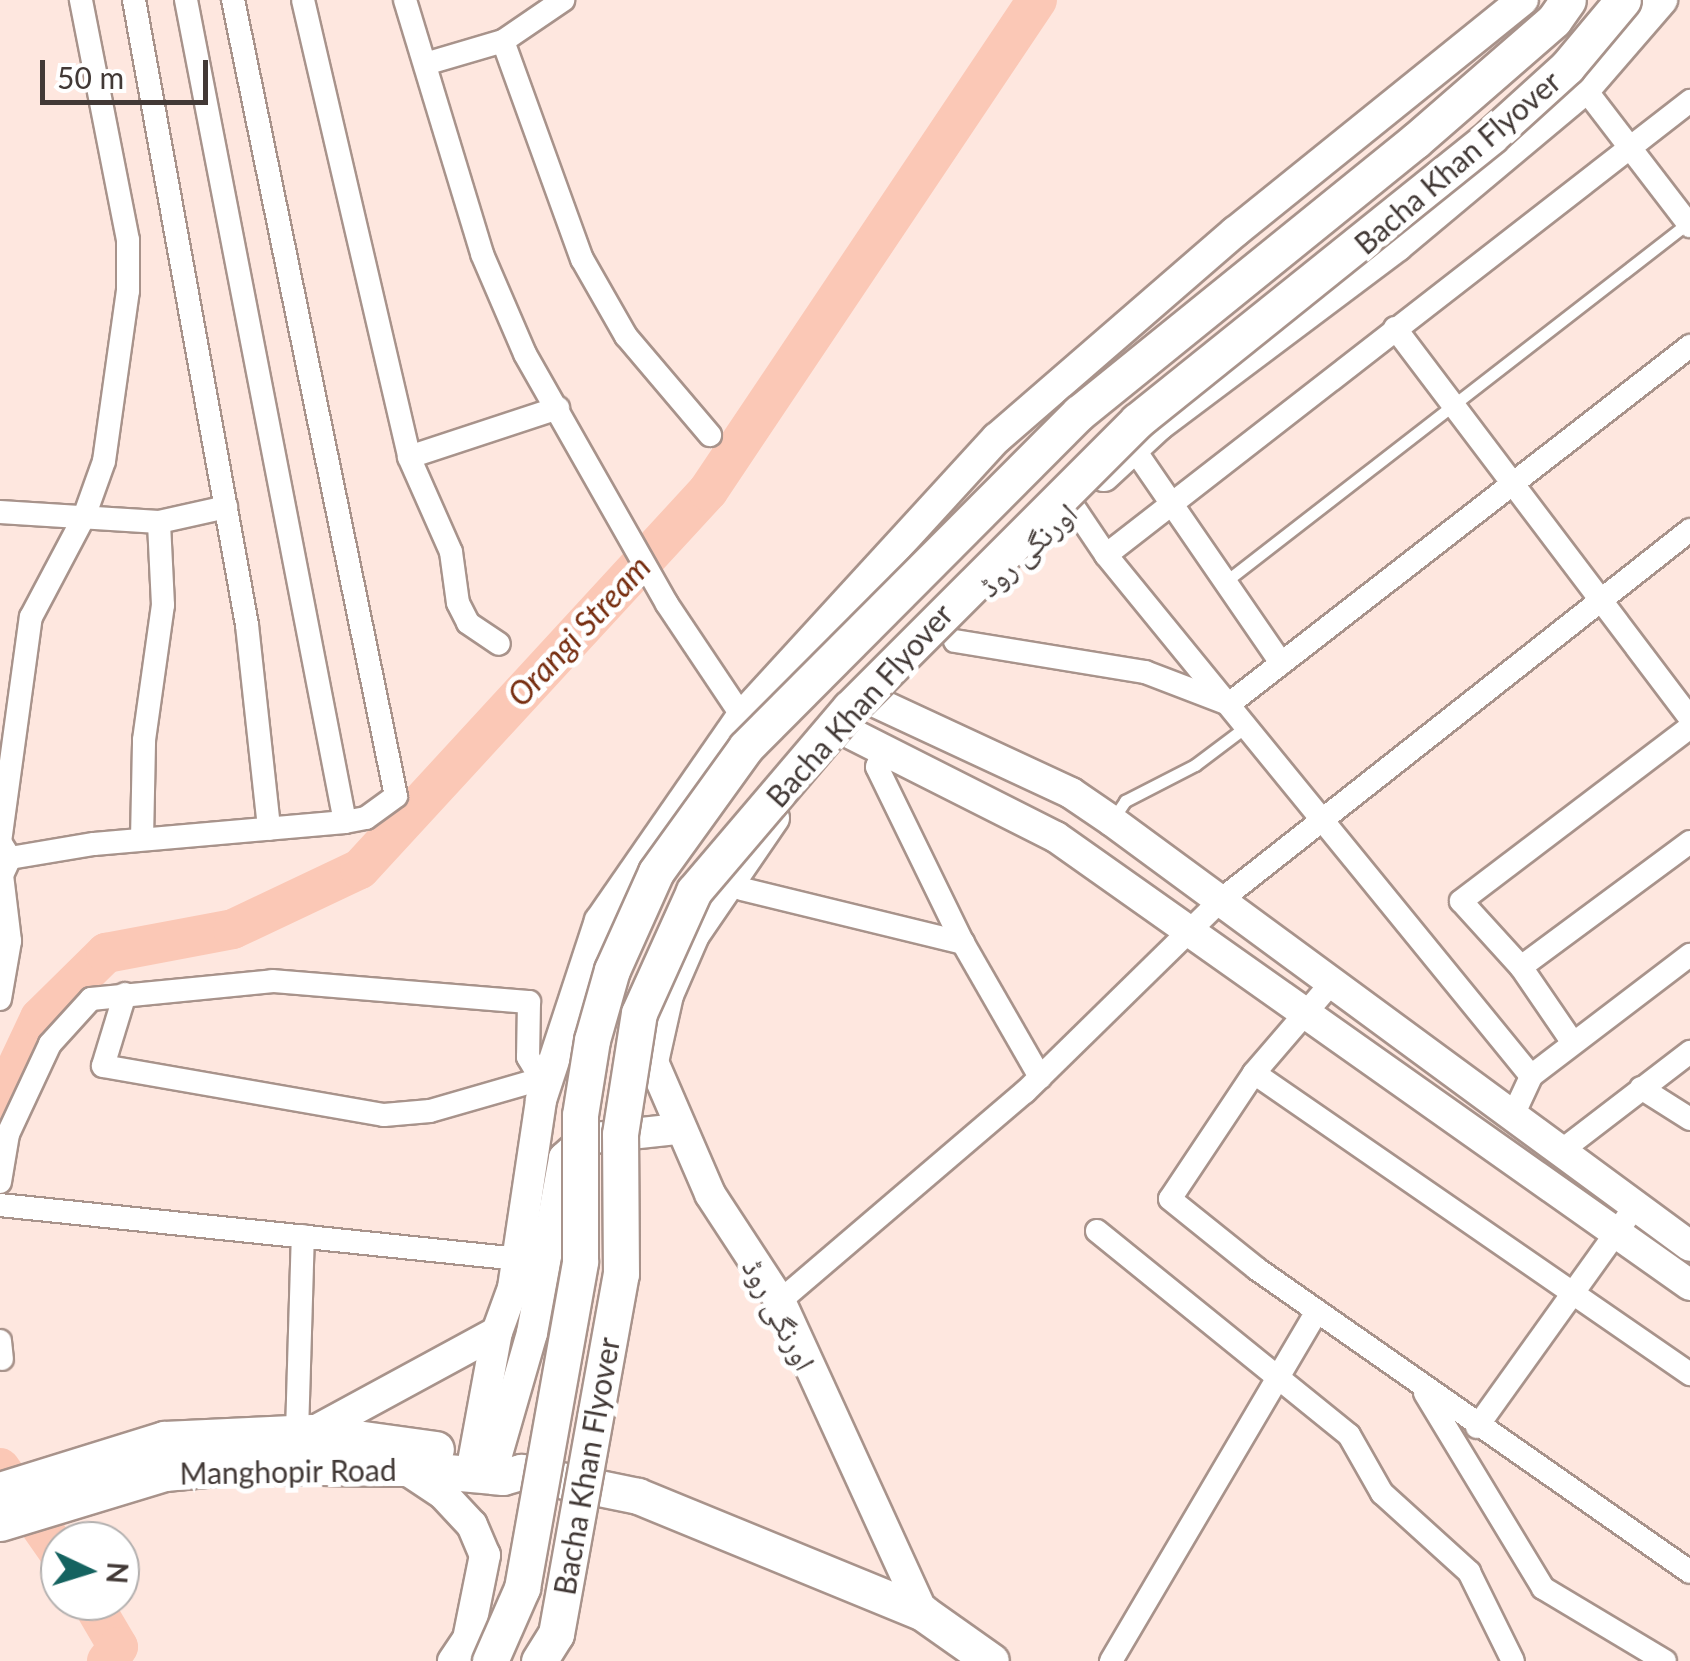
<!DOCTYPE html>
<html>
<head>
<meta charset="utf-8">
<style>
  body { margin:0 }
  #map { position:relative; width:1690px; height:1661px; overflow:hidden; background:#fee7df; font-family:Lato,"Noto Naskh Arabic",sans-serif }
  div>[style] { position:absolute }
  .river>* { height:40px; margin:-20px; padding:0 20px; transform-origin:20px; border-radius:20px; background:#fbc8b6 }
  .roads { filter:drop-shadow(2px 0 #a8938b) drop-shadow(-2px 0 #a8938b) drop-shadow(0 2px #a8938b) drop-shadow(0 -2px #a8938b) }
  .lane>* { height:11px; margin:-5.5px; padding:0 5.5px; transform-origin:5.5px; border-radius:5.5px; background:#fff }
  .street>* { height:22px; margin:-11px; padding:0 11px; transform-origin:11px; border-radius:11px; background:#fff }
  .secondary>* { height:30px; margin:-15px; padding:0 15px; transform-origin:15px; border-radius:15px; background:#fff }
  .primary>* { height:35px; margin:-17.5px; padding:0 17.5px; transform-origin:17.5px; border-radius:17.5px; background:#fff }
  .bridges { filter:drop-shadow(2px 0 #a8938b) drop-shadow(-2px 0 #a8938b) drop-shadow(0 2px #a8938b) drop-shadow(0 -2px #a8938b) }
  .primary-bridge>* { height:35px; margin:-17.5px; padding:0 17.5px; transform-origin:17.5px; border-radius:17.5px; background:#fff }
  span { translate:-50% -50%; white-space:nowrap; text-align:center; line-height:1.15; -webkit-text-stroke:10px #fff; paint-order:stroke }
  .street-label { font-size:30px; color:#423936 }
  .water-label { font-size:32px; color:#772e10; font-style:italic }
  .north { position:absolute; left:40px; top:1521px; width:100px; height:100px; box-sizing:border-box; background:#fff; border:2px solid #b3b0af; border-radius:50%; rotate:94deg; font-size:28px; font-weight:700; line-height:40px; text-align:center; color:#423936 }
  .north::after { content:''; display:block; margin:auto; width:35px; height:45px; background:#156360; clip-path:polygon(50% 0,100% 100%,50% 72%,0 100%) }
  .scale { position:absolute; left:40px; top:60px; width:168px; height:45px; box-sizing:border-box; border:5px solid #423936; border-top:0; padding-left:12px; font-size:30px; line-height:35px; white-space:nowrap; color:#423936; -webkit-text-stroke:8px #fff; paint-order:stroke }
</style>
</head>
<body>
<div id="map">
  <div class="river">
    <i style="left:0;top:1103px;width:94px;rotate:-64.8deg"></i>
    <i style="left:40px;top:1018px;width:93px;rotate:-44.6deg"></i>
    <i style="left:106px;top:953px;width:129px;rotate:-10.7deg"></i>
    <i style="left:233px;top:929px;width:140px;rotate:-25.3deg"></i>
    <i style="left:360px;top:869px;width:514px;rotate:-47.37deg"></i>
    <i style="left:708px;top:491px;width:591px;rotate:-56.18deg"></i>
    <i style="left:0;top:1468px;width:105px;rotate:55.1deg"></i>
    <i style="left:91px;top:1601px;width:53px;rotate:59.6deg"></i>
    <i style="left:118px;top:1647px;width:18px;rotate:128deg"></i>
  </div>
  <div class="roads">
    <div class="lane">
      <i style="left:1225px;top:582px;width:586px;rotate:-37.79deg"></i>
      <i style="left:1113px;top:819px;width:22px;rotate:-56deg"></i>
      <i style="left:1125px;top:801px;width:79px;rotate:-27.2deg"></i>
      <i style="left:1195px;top:765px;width:65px;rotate:-36.9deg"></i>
    </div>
    <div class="street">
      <i style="left:134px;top:0;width:635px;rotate:79.75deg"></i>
      <i style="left:247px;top:625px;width:205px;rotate:83.8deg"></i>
      <i style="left:186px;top:0;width:837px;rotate:79.05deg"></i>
      <i style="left:303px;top:0;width:469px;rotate:76.9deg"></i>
      <i style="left:409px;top:457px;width:104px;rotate:66.1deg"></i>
      <i style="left:451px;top:552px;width:51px;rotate:82.2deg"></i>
      <i style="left:458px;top:603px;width:22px;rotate:63deg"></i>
      <i style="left:468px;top:623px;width:37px;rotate:34deg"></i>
      <i style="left:405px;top:0;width:265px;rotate:73.1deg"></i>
      <i style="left:482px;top:254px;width:109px;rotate:66.7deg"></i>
      <i style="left:525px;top:354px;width:288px;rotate:60.4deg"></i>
      <i style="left:667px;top:604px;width:135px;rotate:56.2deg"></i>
      <i style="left:503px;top:41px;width:232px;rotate:70.1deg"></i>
      <i style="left:582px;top:259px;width:89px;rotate:60.3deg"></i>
      <i style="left:626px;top:336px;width:130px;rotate:49.7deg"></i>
      <i style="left:425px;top:64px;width:81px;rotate:-16.4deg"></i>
      <i style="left:503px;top:41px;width:73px;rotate:-34.3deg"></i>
      <i style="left:1585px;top:89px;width:173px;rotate:52.5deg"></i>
      <i style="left:1395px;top:328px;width:489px;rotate:52.9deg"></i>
      <i style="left:1134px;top:449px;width:260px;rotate:55.5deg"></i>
      <i style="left:409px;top:457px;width:157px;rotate:-18.2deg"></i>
      <i style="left:1073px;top:506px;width:59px;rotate:56deg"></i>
      <i style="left:1106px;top:555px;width:740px;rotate:-37.86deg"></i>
      <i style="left:0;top:512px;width:159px;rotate:3.6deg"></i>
      <i style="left:159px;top:522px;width:69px;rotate:-12.6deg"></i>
      <i style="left:1106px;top:555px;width:672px;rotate:50.79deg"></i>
      <i style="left:955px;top:641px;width:193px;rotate:9.3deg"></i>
      <i style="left:1145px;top:672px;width:90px;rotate:20.9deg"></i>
      <i style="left:1229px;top:704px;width:584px;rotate:-37.83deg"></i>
      <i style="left:883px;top:752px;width:16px;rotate:112deg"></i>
      <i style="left:877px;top:767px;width:196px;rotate:64deg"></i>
      <i style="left:963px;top:943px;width:155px;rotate:60.1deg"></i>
      <i style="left:142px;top:839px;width:99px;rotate:-88.8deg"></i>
      <i style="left:144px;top:740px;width:136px;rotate:-82deg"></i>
      <i style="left:163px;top:605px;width:83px;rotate:-92.8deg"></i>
      <i style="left:10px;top:858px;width:19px;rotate:-122deg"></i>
      <i style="left:0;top:842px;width:227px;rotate:-82.2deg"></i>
      <i style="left:31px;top:617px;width:113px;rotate:-62.1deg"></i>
      <i style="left:84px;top:517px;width:59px;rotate:-70.3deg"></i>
      <i style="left:104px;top:461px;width:172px;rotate:-82deg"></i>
      <i style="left:128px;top:291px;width:51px;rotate:-90deg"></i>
      <i style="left:128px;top:240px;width:245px;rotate:-101.1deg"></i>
      <i style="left:742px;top:889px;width:228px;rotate:13.7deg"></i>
      <i style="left:1521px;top:967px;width:89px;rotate:-132.3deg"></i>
      <i style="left:1461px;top:901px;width:288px;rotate:-37.2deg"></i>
      <i style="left:1334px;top:980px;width:123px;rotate:130.7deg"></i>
      <i style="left:1254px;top:1073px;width:151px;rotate:123.7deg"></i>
      <i style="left:1170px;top:1199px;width:112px;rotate:38.8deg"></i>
      <i style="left:1257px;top:1269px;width:528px;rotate:34.98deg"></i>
      <i style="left:125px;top:994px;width:75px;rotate:107deg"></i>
      <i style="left:103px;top:1066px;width:285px;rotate:9.9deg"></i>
      <i style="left:384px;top:1115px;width:46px;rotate:-5deg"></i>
      <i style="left:430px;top:1111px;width:116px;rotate:-16.1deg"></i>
      <i style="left:0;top:999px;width:59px;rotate:-80.2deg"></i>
      <i style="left:10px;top:941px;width:66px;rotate:-96.9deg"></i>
      <i style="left:2px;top:875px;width:19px;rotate:-65deg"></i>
      <i style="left:10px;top:858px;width:85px;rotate:-9.5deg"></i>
      <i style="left:94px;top:844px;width:252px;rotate:-5deg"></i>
      <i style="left:345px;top:822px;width:21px;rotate:-11deg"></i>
      <i style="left:366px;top:818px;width:37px;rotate:-36deg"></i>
      <i style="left:396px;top:796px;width:813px;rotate:-101.57deg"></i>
      <i style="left:1573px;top:1043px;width:92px;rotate:-124.4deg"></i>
      <i style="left:1521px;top:967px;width:210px;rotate:-36.5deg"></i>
      <i style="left:1254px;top:1073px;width:530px;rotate:34.62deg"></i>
      <i style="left:1641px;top:1088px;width:58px;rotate:32.3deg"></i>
      <i style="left:1515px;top:1111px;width:38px;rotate:-65deg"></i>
      <i style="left:1531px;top:1076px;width:200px;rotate:-37.3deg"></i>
      <i style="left:1561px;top:1151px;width:163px;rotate:-37.5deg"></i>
      <i style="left:0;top:1182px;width:49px;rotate:-80.5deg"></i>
      <i style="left:8px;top:1134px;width:99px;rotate:-65deg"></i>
      <i style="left:50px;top:1044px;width:61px;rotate:-47.7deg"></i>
      <i style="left:91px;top:999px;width:183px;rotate:-5.6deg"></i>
      <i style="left:273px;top:981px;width:257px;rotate:4.7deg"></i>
      <i style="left:529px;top:1002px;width:55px;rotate:91deg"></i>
      <i style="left:528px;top:1057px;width:35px;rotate:59deg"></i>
      <i style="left:0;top:1205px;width:521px;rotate:5.95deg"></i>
      <i style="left:1097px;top:1231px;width:324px;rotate:39deg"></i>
      <i style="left:1349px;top:1435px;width:67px;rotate:60.4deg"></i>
      <i style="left:1382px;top:1493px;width:118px;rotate:42.2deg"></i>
      <i style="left:1469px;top:1572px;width:99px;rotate:63.7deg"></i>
      <i style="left:780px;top:1301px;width:322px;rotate:-40.5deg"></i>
      <i style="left:1025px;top:1092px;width:276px;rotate:-44.4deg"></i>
      <i style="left:1222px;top:899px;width:596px;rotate:-38.25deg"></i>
      <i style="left:0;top:1341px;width:18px;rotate:84deg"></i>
      <i style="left:1425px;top:1393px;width:228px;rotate:58.8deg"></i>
      <i style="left:1543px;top:1588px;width:142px;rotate:30.9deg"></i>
      <i style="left:1477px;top:1427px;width:269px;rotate:-54.4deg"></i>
      <i style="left:297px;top:1433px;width:197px;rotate:-88.3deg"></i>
      <i style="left:1111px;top:1661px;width:406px;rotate:-59.5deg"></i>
    </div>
    <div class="secondary">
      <i style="left:1104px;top:476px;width:75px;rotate:-42.8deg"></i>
      <i style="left:1159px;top:425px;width:298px;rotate:-36.9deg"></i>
      <i style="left:1397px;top:246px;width:245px;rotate:-39.9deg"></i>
      <i style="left:1585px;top:89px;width:118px;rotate:-49.1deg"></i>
      <i style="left:871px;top:700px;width:221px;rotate:24.9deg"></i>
      <i style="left:1071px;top:793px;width:50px;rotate:34.3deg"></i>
      <i style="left:1112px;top:821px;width:717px;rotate:36.33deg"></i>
      <i style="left:844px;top:730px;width:237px;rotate:26.8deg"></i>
      <i style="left:1056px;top:837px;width:776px;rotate:35.25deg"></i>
      <i style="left:774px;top:818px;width:142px;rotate:124.4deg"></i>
      <i style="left:694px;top:935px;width:65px;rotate:113.4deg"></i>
      <i style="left:668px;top:995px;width:69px;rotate:102.6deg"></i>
      <i style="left:653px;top:1062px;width:144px;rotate:66.6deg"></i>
      <i style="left:710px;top:1194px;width:128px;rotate:56.8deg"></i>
      <i style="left:780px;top:1301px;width:343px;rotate:65.4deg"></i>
      <i style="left:313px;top:1432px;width:209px;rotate:-28.5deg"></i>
      <i style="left:497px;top:1332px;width:47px;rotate:-70deg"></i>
      <i style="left:513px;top:1288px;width:190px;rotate:-81.5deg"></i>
      <i style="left:541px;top:1100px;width:188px;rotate:-71.8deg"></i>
      <i style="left:600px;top:921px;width:249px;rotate:-55.3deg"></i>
      <i style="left:742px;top:716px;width:377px;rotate:-47.5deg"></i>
      <i style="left:997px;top:438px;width:315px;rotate:-40.9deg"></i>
      <i style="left:1235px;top:232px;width:370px;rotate:-38.9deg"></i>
      <i style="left:404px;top:1468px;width:47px;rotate:33.7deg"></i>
      <i style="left:443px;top:1494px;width:42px;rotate:46.9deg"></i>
      <i style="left:472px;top:1525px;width:33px;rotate:67deg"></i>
      <i style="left:485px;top:1555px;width:86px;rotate:101.4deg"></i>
      <i style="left:468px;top:1639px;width:27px;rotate:124deg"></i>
      <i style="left:471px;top:1473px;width:143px;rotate:-79.6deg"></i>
      <i style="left:491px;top:1475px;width:148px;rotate:-73.9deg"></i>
      <i style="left:532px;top:1333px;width:178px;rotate:-79.6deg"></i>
      <i style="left:564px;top:1158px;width:28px;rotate:-42deg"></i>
      <i style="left:585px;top:1139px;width:93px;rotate:-6.2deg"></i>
    </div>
    <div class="primary">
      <i style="left:0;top:1490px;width:172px;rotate:-17.3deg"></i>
      <i style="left:164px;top:1439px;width:149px;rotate:-2.7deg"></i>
      <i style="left:313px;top:1432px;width:124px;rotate:7.9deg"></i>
      <i style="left:0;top:1523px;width:172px;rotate:-16.9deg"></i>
      <i style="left:165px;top:1473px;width:71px;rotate:-5.6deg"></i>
      <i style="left:236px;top:1466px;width:168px;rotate:0.7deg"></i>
      <i style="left:404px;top:1468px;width:99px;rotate:5.2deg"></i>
      <i style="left:503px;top:1477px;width:19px;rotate:-16deg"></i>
      <i style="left:521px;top:1472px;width:119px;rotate:11.6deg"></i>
      <i style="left:638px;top:1496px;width:308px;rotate:22.3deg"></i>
      <i style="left:923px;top:1613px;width:83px;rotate:35.2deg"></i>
    </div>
  </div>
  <div class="bridges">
    <div class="primary-bridge">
      <i style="left:490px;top:1661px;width:80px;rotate:-66.3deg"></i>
      <i style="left:522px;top:1588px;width:332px;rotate:-79.9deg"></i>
      <i style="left:580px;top:1261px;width:146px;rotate:-90deg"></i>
      <i style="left:580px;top:1115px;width:76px;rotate:-80.9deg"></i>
      <i style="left:592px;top:1040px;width:73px;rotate:-74.1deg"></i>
      <i style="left:612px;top:970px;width:107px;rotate:-65.8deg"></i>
      <i style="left:656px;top:872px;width:154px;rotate:-54.2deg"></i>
      <i style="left:746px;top:747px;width:472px;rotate:-45.1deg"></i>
      <i style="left:1079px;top:413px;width:432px;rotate:-39deg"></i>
      <i style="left:1415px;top:141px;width:184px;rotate:-41deg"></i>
      <i style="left:1554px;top:20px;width:24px;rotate:-55deg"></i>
      <i style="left:539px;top:1661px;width:32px;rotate:-58deg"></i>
      <i style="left:556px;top:1634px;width:366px;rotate:-79.8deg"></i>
      <i style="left:621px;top:1274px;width:140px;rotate:-90.4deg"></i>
      <i style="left:620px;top:1134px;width:122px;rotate:-81.1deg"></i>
      <i style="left:639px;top:1013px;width:134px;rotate:-65.7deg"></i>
      <i style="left:694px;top:891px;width:240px;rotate:-49.6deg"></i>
      <i style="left:850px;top:708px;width:406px;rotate:-45deg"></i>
      <i style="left:1137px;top:421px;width:454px;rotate:-38.8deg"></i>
      <i style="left:1491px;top:136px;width:103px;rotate:-42.2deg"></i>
      <i style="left:1567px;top:67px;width:87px;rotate:-50.1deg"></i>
    </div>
  </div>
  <div class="street-label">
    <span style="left:1457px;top:162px;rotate:-41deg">Bacha Khan Flyover</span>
    <span style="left:1027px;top:549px;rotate:-43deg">اورنگی روڈ</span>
    <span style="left:859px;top:705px;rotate:-48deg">Bacha Khan Flyover</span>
    <span style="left:780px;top:1314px;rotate:62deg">اورنگی روڈ</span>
    <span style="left:586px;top:1466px;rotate:-80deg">Bacha Khan Flyover</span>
    <span style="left:288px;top:1471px;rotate:-1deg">Manghopir Road</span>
  </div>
  <div class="water-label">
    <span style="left:579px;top:631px;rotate:-47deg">Orangi Stream</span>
  </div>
  <div class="north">N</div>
  <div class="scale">50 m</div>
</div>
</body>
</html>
